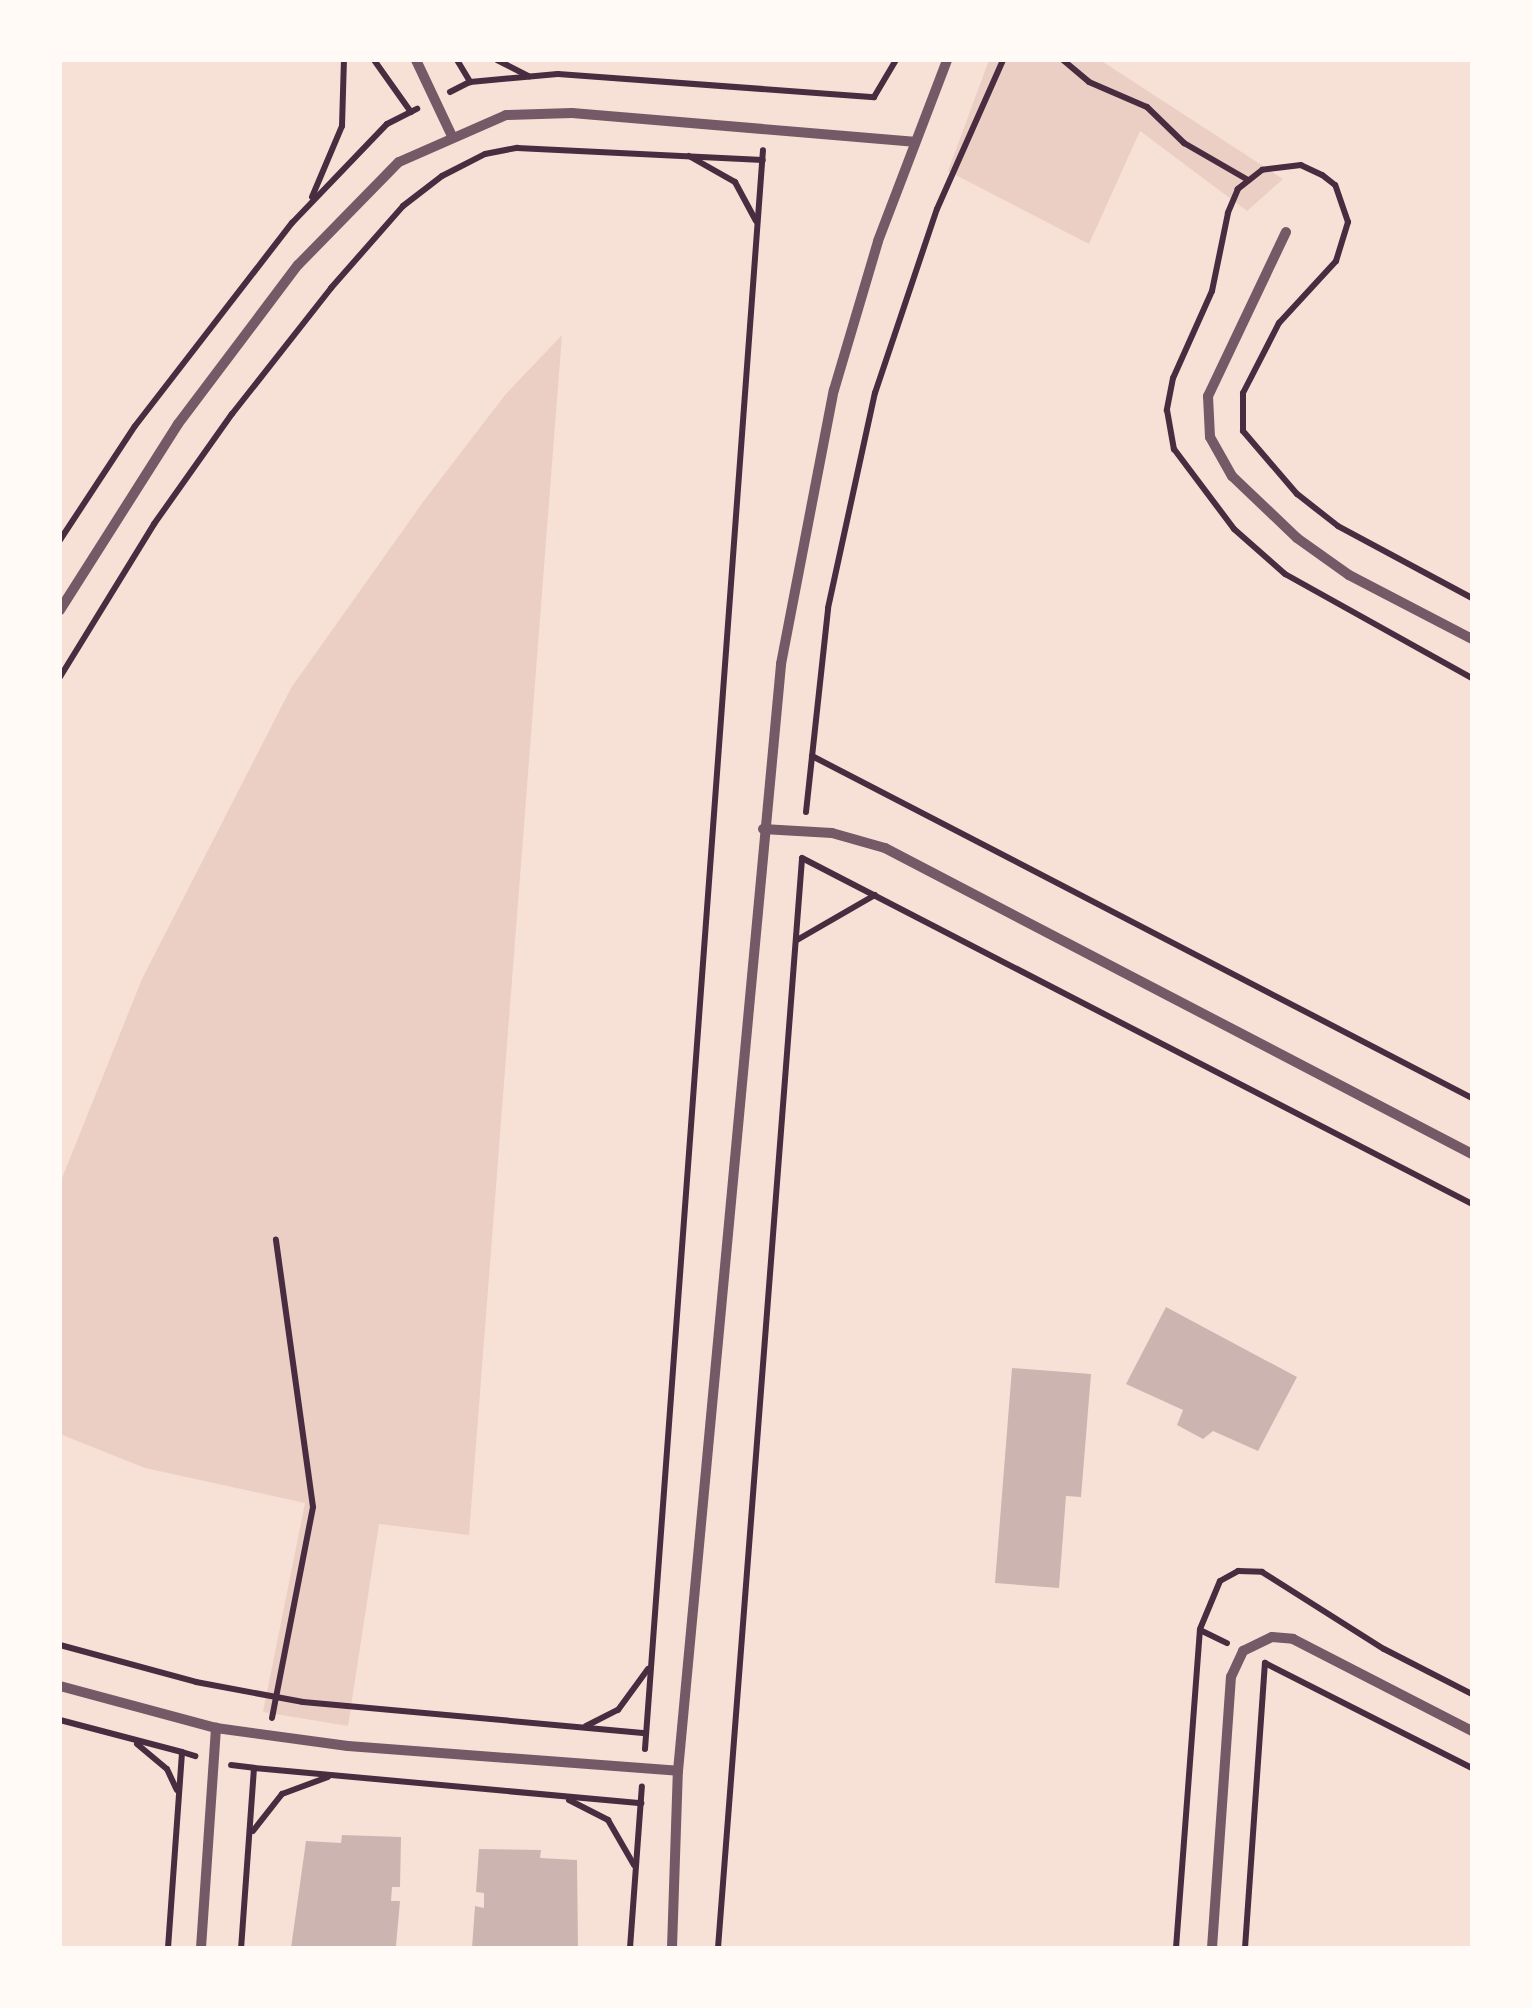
<!DOCTYPE html>
<html>
<head>
<meta charset="utf-8">
<style>
  body { margin:0 }
  #map { position:relative; width:1532px; height:2008px; overflow:hidden; background:#f7e1d7; font-family:"Work Sans",sans-serif }
  div>[style] { position:absolute }
  .green>* { inset:0; background:#ebcfc5 }
  .building>* { inset:0; background:#ccb4b1 }
  .path>* { height:6px; margin:-3px; padding:0 3px; transform-origin:3px; border-radius:3px; background:#4a2c40 }
  .minor>* { height:10px; margin:-5px; padding:0 5px; transform-origin:5px; border-radius:5px; background:#755966 }
  span { translate:-50% -50%; white-space:nowrap; text-align:center; line-height:1.15; -webkit-text-stroke:8px #fffaf5; paint-order:stroke }
  .frame { position:absolute; inset:0; border:62px solid #fffaf5; pointer-events:none }
</style>
</head>
<body>
<div id="map">
  <div class="green">
    <i style="clip-path:polygon(989px 60px,1100px 60px,1283px 179px,1247px 211px,1140px 131px,1089px 244px,948px 171px)"></i>
    <i style="clip-path:polygon(562px 335px,469px 1535px,379px 1524px,348px 1726px,263px 1712px,305px 1503px,145px 1468px,60px 1434px,60px 1183px,142px 979px,291px 688px,423px 502px,505px 395px)"></i>
  </div>
  <div class="building">
    <i style="clip-path:polygon(1166px 1307px,1297px 1377px,1258px 1451px,1213px 1431px,1203px 1439px,1177px 1425px,1183px 1410px,1126px 1384px)"></i>
    <i style="clip-path:polygon(1012px 1368px,1091px 1374px,1081px 1497px,1066px 1496px,1059px 1588px,995px 1583px)"></i>
    <i style="clip-path:polygon(342px 1835px,401px 1837px,400px 1887px,392px 1887px,391px 1901px,400px 1901px,396px 1946px,291px 1948px,306px 1841px,341px 1843px)"></i>
    <i style="clip-path:polygon(479px 1849px,541px 1850px,540px 1858px,577px 1860px,578px 1948px,472px 1948px,475px 1906px,484px 1908px,484px 1893px,476px 1892px)"></i>
  </div>
  <div class="path">
    <i style="left:374px;top:60px;width:64px;rotate:54.6deg"></i>
    <i style="left:457px;top:60px;width:26px;rotate:59deg"></i>
    <i style="left:497px;top:60px;width:36px;rotate:27deg"></i>
    <i style="left:1063px;top:60px;width:34px;rotate:40deg"></i>
    <i style="left:1089px;top:82px;width:63px;rotate:23.3deg"></i>
    <i style="left:1147px;top:107px;width:52px;rotate:44.2deg"></i>
    <i style="left:1184px;top:143px;width:74px;rotate:30deg"></i>
    <i style="left:450px;top:92px;width:22px;rotate:-27deg"></i>
    <i style="left:470px;top:82px;width:88px;rotate:-5.2deg"></i>
    <i style="left:558px;top:74px;width:317px;rotate:4.2deg"></i>
    <i style="left:874px;top:97px;width:43px;rotate:-59.3deg"></i>
    <i style="left:689px;top:156px;width:53px;rotate:29.5deg"></i>
    <i style="left:735px;top:182px;width:44px;rotate:61.7deg"></i>
    <i style="left:312px;top:197px;width:77px;rotate:-67.1deg"></i>
    <i style="left:342px;top:126px;width:66px;rotate:-88.3deg"></i>
    <i style="left:60px;top:540px;width:136px;rotate:-56.7deg"></i>
    <i style="left:135px;top:426px;width:257px;rotate:-52.3deg"></i>
    <i style="left:292px;top:223px;width:137px;rotate:-46.2deg"></i>
    <i style="left:387px;top:124px;width:34px;rotate:-27deg"></i>
    <i style="left:1472px;top:598px;width:152px;rotate:-151.8deg"></i>
    <i style="left:1338px;top:526px;width:52px;rotate:-142deg"></i>
    <i style="left:1297px;top:494px;width:83px;rotate:-130.6deg"></i>
    <i style="left:1243px;top:431px;width:38px;rotate:-90deg"></i>
    <i style="left:1243px;top:393px;width:79px;rotate:-62.8deg"></i>
    <i style="left:1279px;top:323px;width:84px;rotate:-47.4deg"></i>
    <i style="left:1336px;top:261px;width:41px;rotate:-72.9deg"></i>
    <i style="left:1348px;top:222px;width:39px;rotate:-109deg"></i>
    <i style="left:1335px;top:185px;width:16px;rotate:-142deg"></i>
    <i style="left:1322px;top:175px;width:23px;rotate:-155deg"></i>
    <i style="left:1301px;top:165px;width:39px;rotate:173deg"></i>
    <i style="left:1262px;top:170px;width:31px;rotate:142deg"></i>
    <i style="left:1238px;top:189px;width:26px;rotate:113deg"></i>
    <i style="left:1228px;top:213px;width:80px;rotate:101.6deg"></i>
    <i style="left:1212px;top:291px;width:95px;rotate:114.1deg"></i>
    <i style="left:1173px;top:378px;width:33px;rotate:101deg"></i>
    <i style="left:1167px;top:410px;width:40px;rotate:80deg"></i>
    <i style="left:1174px;top:449px;width:100px;rotate:53.1deg"></i>
    <i style="left:1234px;top:529px;width:68px;rotate:41.4deg"></i>
    <i style="left:1285px;top:574px;width:214px;rotate:29.1deg"></i>
    <i style="left:60px;top:677px;width:180px;rotate:-58.4deg"></i>
    <i style="left:154px;top:524px;width:135px;rotate:-54.7deg"></i>
    <i style="left:232px;top:414px;width:160px;rotate:-51.8deg"></i>
    <i style="left:331px;top:288px;width:109px;rotate:-48.7deg"></i>
    <i style="left:403px;top:206px;width:49px;rotate:-37.6deg"></i>
    <i style="left:442px;top:176px;width:48px;rotate:-27.1deg"></i>
    <i style="left:485px;top:154px;width:33px;rotate:-11deg"></i>
    <i style="left:517px;top:148px;width:246px;rotate:2.8deg"></i>
    <i style="left:812px;top:756px;width:743px;rotate:27.39deg"></i>
    <i style="left:806px;top:812px;width:205px;rotate:-83.8deg"></i>
    <i style="left:828px;top:608px;width:220px;rotate:-77.7deg"></i>
    <i style="left:875px;top:393px;width:194px;rotate:-71.4deg"></i>
    <i style="left:937px;top:209px;width:163px;rotate:-66.1deg"></i>
    <i style="left:797px;top:940px;width:90px;rotate:-30deg"></i>
    <i style="left:1200px;top:1629px;width:52px;rotate:-67.4deg"></i>
    <i style="left:1220px;top:1581px;width:21px;rotate:-29deg"></i>
    <i style="left:1238px;top:1571px;width:24px;rotate:2deg"></i>
    <i style="left:1262px;top:1572px;width:144px;rotate:32.3deg"></i>
    <i style="left:1384px;top:1649px;width:99px;rotate:27.1deg"></i>
    <i style="left:60px;top:1645px;width:141px;rotate:15.2deg"></i>
    <i style="left:196px;top:1682px;width:109px;rotate:10.6deg"></i>
    <i style="left:303px;top:1702px;width:344px;rotate:5.2deg"></i>
    <i style="left:272px;top:1718px;width:215px;rotate:-79deg"></i>
    <i style="left:313px;top:1507px;width:270px;rotate:-97.9deg"></i>
    <i style="left:60px;top:1720px;width:126px;rotate:14.7deg"></i>
    <i style="left:586px;top:1726px;width:36px;rotate:-27deg"></i>
    <i style="left:618px;top:1710px;width:51px;rotate:-53.8deg"></i>
    <i style="left:137px;top:1744px;width:39px;rotate:40deg"></i>
    <i style="left:167px;top:1769px;width:23px;rotate:65deg"></i>
    <i style="left:645px;top:1749px;width:1603px;rotate:-85.78deg"></i>
    <i style="left:231px;top:1765px;width:23px;rotate:7deg"></i>
    <i style="left:254px;top:1768px;width:180px;rotate:94.1deg"></i>
    <i style="left:254px;top:1768px;width:389px;rotate:5.2deg"></i>
    <i style="left:569px;top:1800px;width:44px;rotate:27.1deg"></i>
    <i style="left:608px;top:1820px;width:52px;rotate:60deg"></i>
    <i style="left:253px;top:1831px;width:47px;rotate:-51.9deg"></i>
    <i style="left:282px;top:1794px;width:49px;rotate:-20.3deg"></i>
    <i style="left:168px;top:1948px;width:196px;rotate:-85.9deg"></i>
    <i style="left:182px;top:1752px;width:14px;rotate:17deg"></i>
    <i style="left:630px;top:1948px;width:162px;rotate:-85.8deg"></i>
    <i style="left:718px;top:1948px;width:1093px;rotate:-85.59deg"></i>
    <i style="left:802px;top:858px;width:754px;rotate:27.31deg"></i>
    <i style="left:1176px;top:1948px;width:319px;rotate:-85.7deg"></i>
    <i style="left:1200px;top:1630px;width:30px;rotate:26deg"></i>
    <i style="left:1245px;top:1948px;width:286px;rotate:-86deg"></i>
    <i style="left:1265px;top:1663px;width:232px;rotate:26.9deg"></i>
  </div>
  <div class="minor">
    <i style="left:416px;top:60px;width:82px;rotate:64.7deg"></i>
    <i style="left:1286px;top:232px;width:182px;rotate:115.4deg"></i>
    <i style="left:1208px;top:396px;width:41px;rotate:87.2deg"></i>
    <i style="left:1210px;top:437px;width:45px;rotate:60.6deg"></i>
    <i style="left:1232px;top:476px;width:90px;rotate:43.6deg"></i>
    <i style="left:1297px;top:538px;width:64px;rotate:35.4deg"></i>
    <i style="left:1349px;top:575px;width:139px;rotate:27.5deg"></i>
    <i style="left:60px;top:610px;width:220px;rotate:-57.6deg"></i>
    <i style="left:178px;top:424px;width:199px;rotate:-53deg"></i>
    <i style="left:298px;top:265px;width:144px;rotate:-45.6deg"></i>
    <i style="left:399px;top:162px;width:117px;rotate:-23.7deg"></i>
    <i style="left:506px;top:115px;width:66px;rotate:-1.7deg"></i>
    <i style="left:572px;top:113px;width:343px;rotate:4.8deg"></i>
    <i style="left:763px;top:829px;width:69px;rotate:3.3deg"></i>
    <i style="left:832px;top:833px;width:55px;rotate:15.8deg"></i>
    <i style="left:885px;top:848px;width:662px;rotate:27.53deg"></i>
    <i style="left:60px;top:1686px;width:162px;rotate:15.1deg"></i>
    <i style="left:216px;top:1728px;width:133px;rotate:7.8deg"></i>
    <i style="left:348px;top:1746px;width:331px;rotate:4.3deg"></i>
    <i style="left:201px;top:1948px;width:221px;rotate:-86.1deg"></i>
    <i style="left:672px;top:1948px;width:177px;rotate:-88.1deg"></i>
    <i style="left:678px;top:1771px;width:1112px;rotate:-84.68deg"></i>
    <i style="left:781px;top:664px;width:279px;rotate:-79.1deg"></i>
    <i style="left:834px;top:390px;width:155px;rotate:-73.5deg"></i>
    <i style="left:878px;top:241px;width:194px;rotate:-69.1deg"></i>
    <i style="left:1212px;top:1948px;width:272px;rotate:-86deg"></i>
    <i style="left:1231px;top:1677px;width:29px;rotate:-65deg"></i>
    <i style="left:1243px;top:1651px;width:32px;rotate:-26deg"></i>
    <i style="left:1272px;top:1637px;width:21px;rotate:5deg"></i>
    <i style="left:1293px;top:1639px;width:201px;rotate:27.2deg"></i>
  </div>
  <div class="frame"></div>
</div>
</body>
</html>
